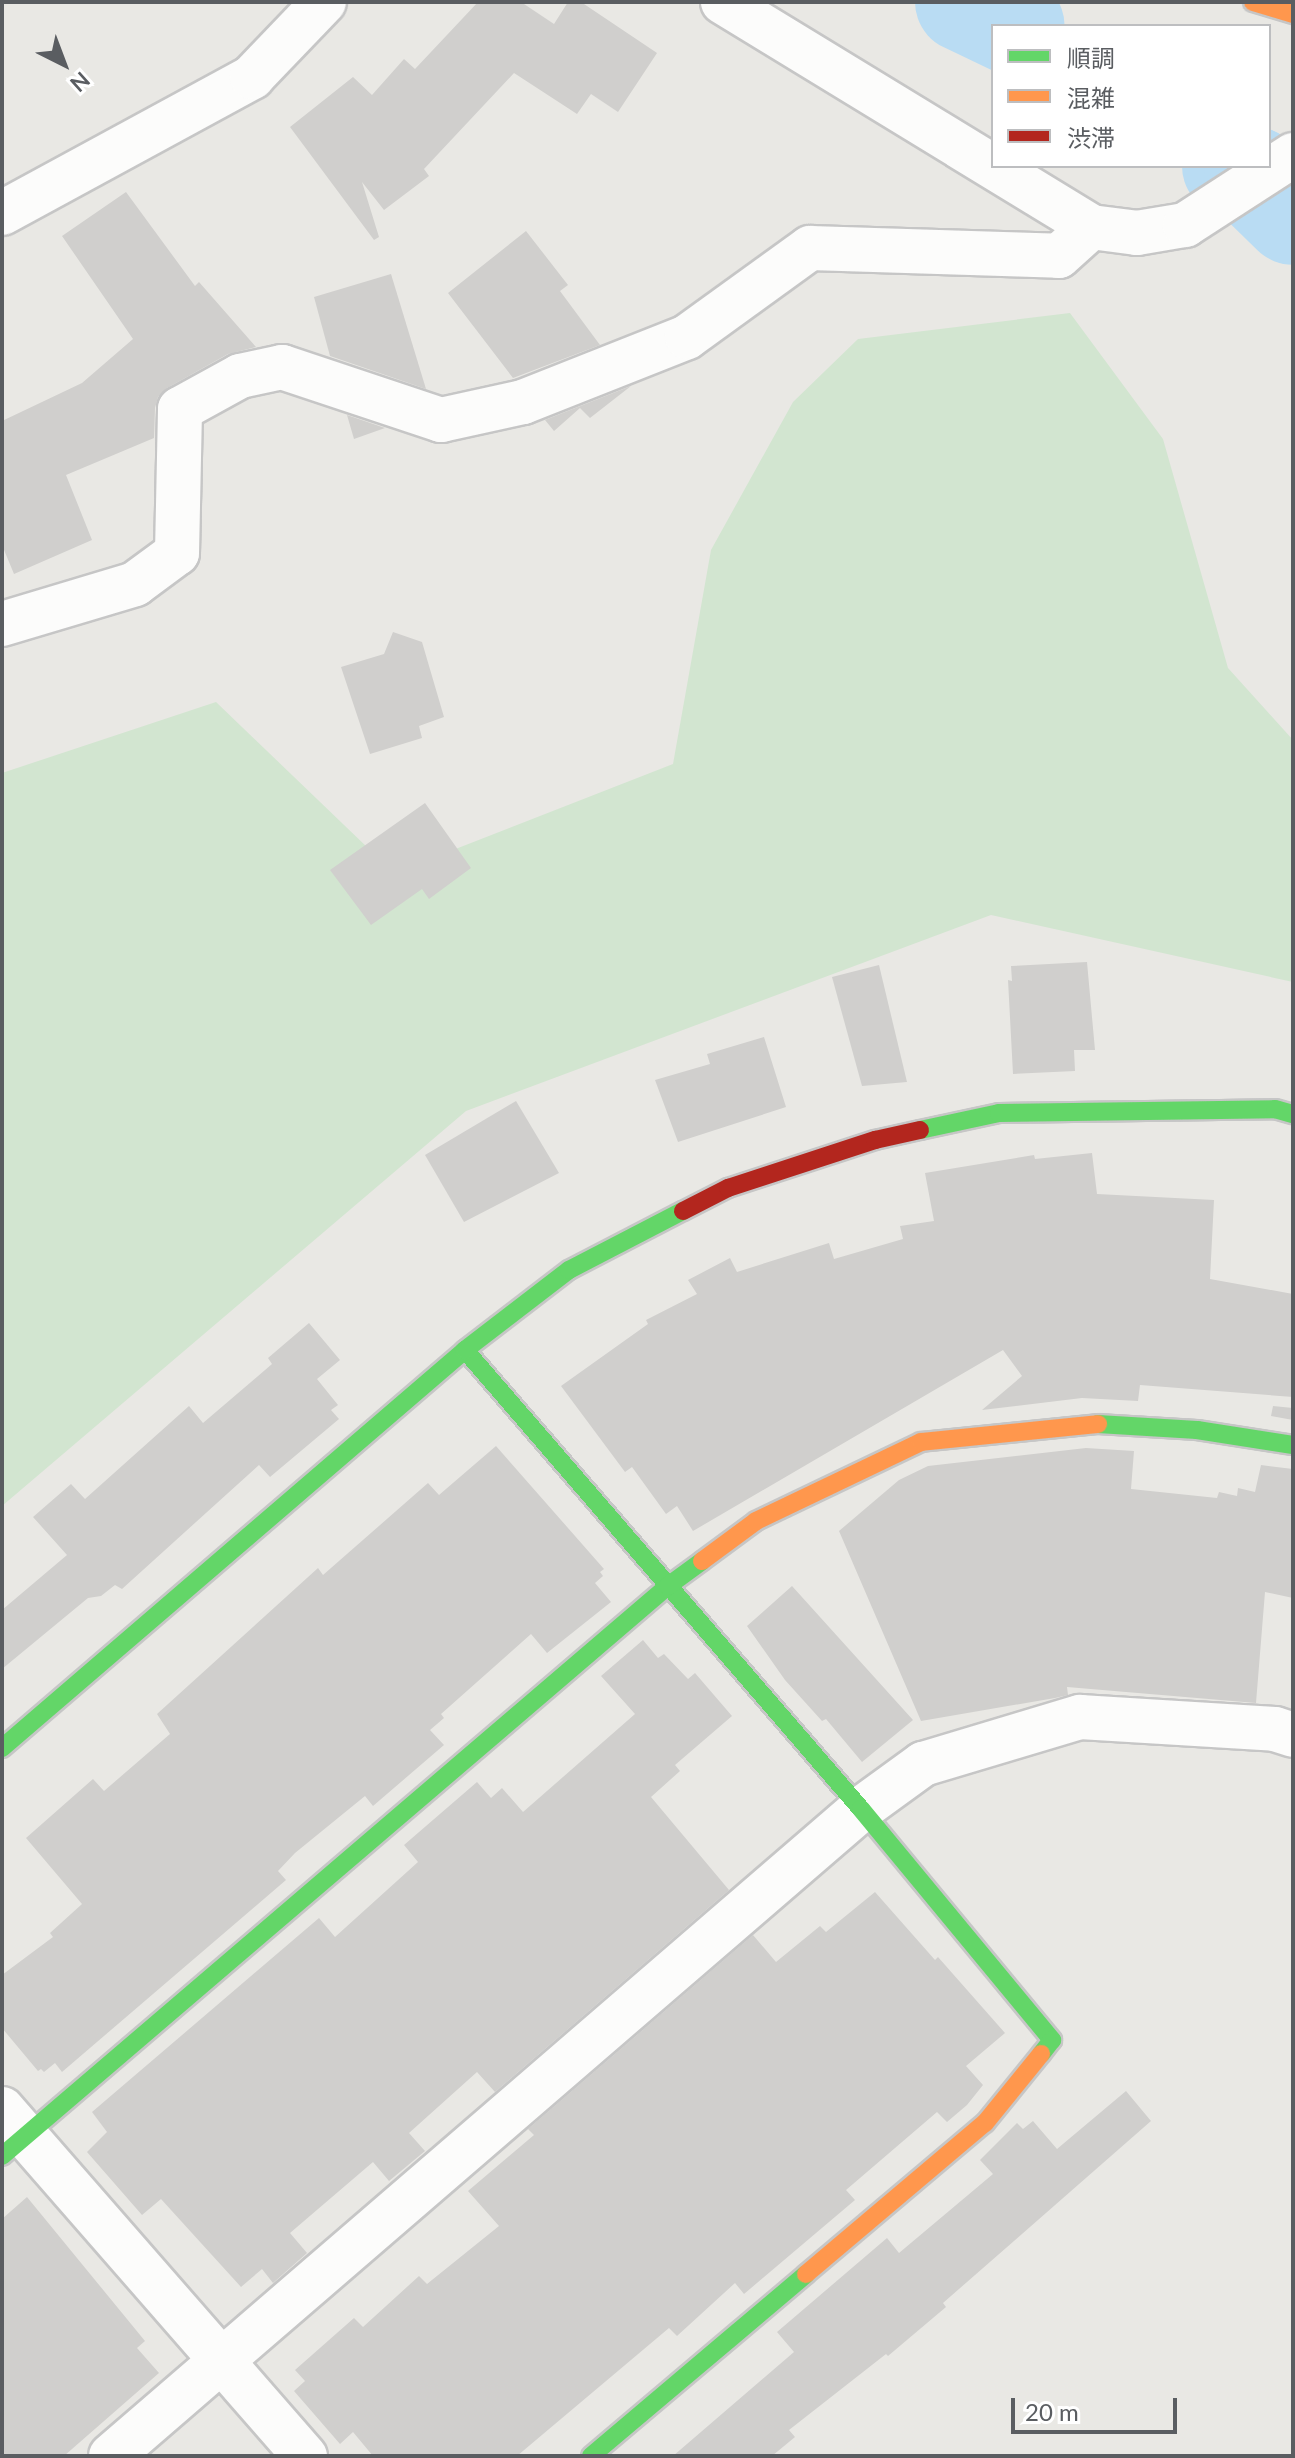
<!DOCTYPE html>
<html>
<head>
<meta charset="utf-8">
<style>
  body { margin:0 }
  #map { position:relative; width:1295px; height:2458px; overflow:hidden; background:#e9e8e4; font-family:Lato,"Noto Sans JP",sans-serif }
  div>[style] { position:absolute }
  .green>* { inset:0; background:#d2e5d0 }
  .river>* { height:100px; margin:-50px; padding:0 50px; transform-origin:50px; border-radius:50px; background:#b9dcf3 }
  .building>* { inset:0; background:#d0cfcd }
  .roads { filter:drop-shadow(2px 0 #c6c6c6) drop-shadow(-2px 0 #c6c6c6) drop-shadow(0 2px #c6c6c6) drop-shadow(0 -2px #c6c6c6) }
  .street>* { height:44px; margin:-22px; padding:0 22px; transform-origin:22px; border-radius:22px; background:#fcfcfb }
  .fast>* { height:18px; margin:-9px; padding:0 9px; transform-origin:9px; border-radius:9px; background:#63d668 }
  .slow>* { height:18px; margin:-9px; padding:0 9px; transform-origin:9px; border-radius:9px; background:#ff974d }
  .jam>* { height:18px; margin:-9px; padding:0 9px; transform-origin:9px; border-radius:9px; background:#b3261e }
  span { translate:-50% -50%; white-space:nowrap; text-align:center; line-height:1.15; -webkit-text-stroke:7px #fff; paint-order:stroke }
  .frame { position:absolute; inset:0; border:4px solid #5a5d61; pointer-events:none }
  .legend { position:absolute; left:991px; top:24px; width:280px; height:144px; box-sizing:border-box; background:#fff; border:2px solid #bdbec0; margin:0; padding:10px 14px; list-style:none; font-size:24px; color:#5a5d61 }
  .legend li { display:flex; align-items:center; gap:16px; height:40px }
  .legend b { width:40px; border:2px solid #bdbec0 }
  .north { position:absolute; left:24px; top:24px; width:80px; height:80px; -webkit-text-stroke:6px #fff; paint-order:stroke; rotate:138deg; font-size:22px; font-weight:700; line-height:32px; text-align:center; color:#5a5d61 }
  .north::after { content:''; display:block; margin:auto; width:28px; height:36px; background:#5a5d61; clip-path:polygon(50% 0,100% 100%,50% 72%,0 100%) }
  .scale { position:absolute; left:1011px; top:2398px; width:166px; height:36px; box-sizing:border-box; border:4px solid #5a5d61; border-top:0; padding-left:10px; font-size:24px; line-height:28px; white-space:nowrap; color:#5a5d61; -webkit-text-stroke:6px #fff; paint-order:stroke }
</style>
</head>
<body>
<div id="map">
  <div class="green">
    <i style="clip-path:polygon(1070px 313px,1163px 439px,1228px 668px,1293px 740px,1293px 982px,991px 915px,466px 1111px,2px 1506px,2px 773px,216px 702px,394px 873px,673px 764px,711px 550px,793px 402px,858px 339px)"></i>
  </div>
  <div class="river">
    <i style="left:965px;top:2px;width:55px;rotate:25.6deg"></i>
    <i style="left:1232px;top:166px;width:25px;rotate:27deg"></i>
    <i style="left:1254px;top:177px;width:54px;rotate:44.3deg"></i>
  </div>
  <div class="building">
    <i style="clip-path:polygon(478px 2px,521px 2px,554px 24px,568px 2px,581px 2px,657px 53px,618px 112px,591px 94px,577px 114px,514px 73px,424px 169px,429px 176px,384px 210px,362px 182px,379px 237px,374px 240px,290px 127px,353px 77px,372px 95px,404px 59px,415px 69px)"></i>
    <i style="clip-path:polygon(126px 192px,195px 286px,199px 282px,256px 347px,228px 354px,167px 388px,158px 397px,155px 408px,154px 438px,66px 475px,92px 540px,14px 574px,2px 545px,2px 421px,82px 383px,133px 339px,62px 236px)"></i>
    <i style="clip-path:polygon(526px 231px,568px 285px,560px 291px,600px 345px,513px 378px,448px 293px)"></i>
    <i style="clip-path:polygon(391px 274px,426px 389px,330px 356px,314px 297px)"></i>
    <i style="clip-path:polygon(631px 386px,590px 418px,580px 408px,554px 431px,545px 420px)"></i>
    <i style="clip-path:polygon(347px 415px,385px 428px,354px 439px)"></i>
    <i style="clip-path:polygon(393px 632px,422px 642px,444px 717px,419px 726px,422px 738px,370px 754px,341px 667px,384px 654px)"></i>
    <i style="clip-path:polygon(425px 803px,471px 868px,429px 899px,422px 889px,371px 925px,330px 870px)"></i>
    <i style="clip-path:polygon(1087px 962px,1095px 1050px,1074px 1050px,1075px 1071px,1013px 1074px,1008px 980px,1012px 981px,1011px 966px)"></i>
    <i style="clip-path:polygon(879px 965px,907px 1082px,862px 1086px,832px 977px)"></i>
    <i style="clip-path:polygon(764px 1037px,786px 1107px,678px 1142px,655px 1080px,710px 1064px,707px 1054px)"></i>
    <i style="clip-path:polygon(516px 1101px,559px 1173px,464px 1222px,425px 1155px)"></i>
    <i style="clip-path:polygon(1092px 1153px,1097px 1194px,1214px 1200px,1210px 1279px,1293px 1294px,1293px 1397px,1140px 1385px,1138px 1401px,1082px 1398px,982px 1410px,1022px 1376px,1003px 1350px,693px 1531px,677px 1506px,666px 1514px,632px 1467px,625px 1472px,561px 1386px,648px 1324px,646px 1320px,697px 1294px,688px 1280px,730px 1258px,737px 1272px,829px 1243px,834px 1259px,903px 1239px,900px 1226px,934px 1221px,925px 1173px,1034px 1155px,1035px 1159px)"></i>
    <i style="clip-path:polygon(309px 1323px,340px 1360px,317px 1379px,338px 1405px,331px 1410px,339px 1419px,270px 1477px,259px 1465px,122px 1589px,115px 1585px,101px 1596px,88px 1598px,2px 1669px,2px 1610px,67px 1555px,33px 1517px,71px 1484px,85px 1499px,189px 1406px,203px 1423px,272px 1364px,268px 1358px)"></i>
    <i style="clip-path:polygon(1273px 1406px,1293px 1408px,1293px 1420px,1271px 1416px)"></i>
    <i style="clip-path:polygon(496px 1446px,604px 1569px,600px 1572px,603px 1576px,595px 1583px,611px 1602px,547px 1653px,531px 1634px,441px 1714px,444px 1718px,430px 1730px,444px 1745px,373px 1806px,365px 1796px,295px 1853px,278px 1871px,286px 1880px,62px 2072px,55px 2063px,44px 2072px,41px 2069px,38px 2071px,2px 2028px,2px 1975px,53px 1937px,50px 1933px,82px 1904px,26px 1838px,93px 1779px,104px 1791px,170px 1734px,157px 1714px,318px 1568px,323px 1575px,428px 1483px,439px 1495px)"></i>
    <i style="clip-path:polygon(1086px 1448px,1134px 1451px,1131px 1489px,1217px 1498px,1219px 1492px,1237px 1496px,1238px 1488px,1255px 1492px,1261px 1465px,1293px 1469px,1293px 1598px,1265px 1592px,1256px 1703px,1067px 1687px,1068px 1695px,1055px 1698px,921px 1721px,839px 1531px,899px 1480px,928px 1466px)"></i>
    <i style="clip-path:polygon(792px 1586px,913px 1720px,862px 1762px,826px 1719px,822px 1721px,785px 1680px,747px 1626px)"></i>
    <i style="clip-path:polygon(643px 1640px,658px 1658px,664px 1654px,688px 1679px,695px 1673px,732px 1716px,675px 1765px,680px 1771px,651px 1797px,729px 1890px,495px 2092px,477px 2072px,409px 2133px,425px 2151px,389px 2181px,373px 2162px,290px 2233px,307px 2253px,273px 2283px,262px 2269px,241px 2287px,161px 2199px,142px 2215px,87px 2152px,107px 2132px,92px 2112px,319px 1918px,335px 1937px,418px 1862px,404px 1845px,477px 1782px,491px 1798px,502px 1788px,523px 1812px,635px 1714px,601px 1676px)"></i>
    <i style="clip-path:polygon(875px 1892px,935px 1960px,938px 1957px,1005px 2033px,966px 2066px,983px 2085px,967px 2105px,947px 2122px,937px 2112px,846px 2190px,855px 2200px,744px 2294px,735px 2283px,677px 2336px,669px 2328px,517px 2456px,373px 2456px,353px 2432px,340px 2444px,294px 2391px,305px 2381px,295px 2370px,354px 2318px,363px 2327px,419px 2276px,427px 2284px,499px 2226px,468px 2191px,534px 2135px,528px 2129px,753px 1935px,776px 1962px,820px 1926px,826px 1932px)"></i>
    <i style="clip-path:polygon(1126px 2091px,1151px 2121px,943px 2303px,946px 2307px,888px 2356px,886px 2354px,789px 2430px,795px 2437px,772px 2456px,673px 2456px,794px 2352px,777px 2332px,887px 2238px,899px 2253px,993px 2174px,980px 2160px,1017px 2123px,1023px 2129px,1033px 2121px,1057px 2149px)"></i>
    <i style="clip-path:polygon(27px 2197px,145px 2341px,137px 2348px,159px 2373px,64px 2456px,2px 2456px,2px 2219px)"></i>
  </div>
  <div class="roads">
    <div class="street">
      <i style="left:723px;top:2px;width:431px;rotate:31.4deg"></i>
      <i style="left:1091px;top:227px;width:46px;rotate:7.4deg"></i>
      <i style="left:1137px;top:233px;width:49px;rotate:-9.5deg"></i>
      <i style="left:1185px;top:225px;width:129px;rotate:-32.9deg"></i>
      <i style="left:2px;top:213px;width:285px;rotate:-28.5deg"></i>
      <i style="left:252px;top:77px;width:104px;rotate:-46.2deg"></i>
      <i style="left:2px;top:624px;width:139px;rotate:-16.7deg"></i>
      <i style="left:135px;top:584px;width:52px;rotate:-36.4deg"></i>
      <i style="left:177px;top:553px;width:144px;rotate:-88.8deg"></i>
      <i style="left:180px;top:409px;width:68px;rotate:-28.8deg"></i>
      <i style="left:240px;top:376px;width:43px;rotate:-12.1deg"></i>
      <i style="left:282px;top:367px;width:168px;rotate:18.4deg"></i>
      <i style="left:441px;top:420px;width:84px;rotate:-12.4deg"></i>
      <i style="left:523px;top:402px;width:176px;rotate:-21.6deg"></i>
      <i style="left:687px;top:337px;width:152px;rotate:-35.9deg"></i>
      <i style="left:810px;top:248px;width:249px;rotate:1.8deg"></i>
      <i style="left:1059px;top:256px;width:43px;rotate:-42.2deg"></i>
      <i style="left:2px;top:2109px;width:461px;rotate:48.9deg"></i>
      <i style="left:111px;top:2456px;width:991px;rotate:-40.78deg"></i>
      <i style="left:861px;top:1809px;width:77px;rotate:-36deg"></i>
      <i style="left:923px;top:1764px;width:164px;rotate:-16.7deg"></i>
      <i style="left:1080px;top:1717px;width:195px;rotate:3.5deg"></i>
      <i style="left:1275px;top:1729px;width:19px;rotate:18deg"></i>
    </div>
    <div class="fast">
      <i style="left:920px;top:1130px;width:81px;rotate:-12.1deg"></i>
      <i style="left:999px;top:1113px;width:276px;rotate:-0.8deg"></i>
      <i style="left:1275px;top:1109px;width:19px;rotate:16deg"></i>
      <i style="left:465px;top:1350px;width:606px;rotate:49.21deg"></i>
      <i style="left:861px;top:1809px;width:300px;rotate:50.4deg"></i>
      <i style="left:1052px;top:2040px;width:18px;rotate:128deg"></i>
      <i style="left:1098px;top:1424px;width:99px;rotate:3.5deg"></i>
      <i style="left:1197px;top:1430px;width:97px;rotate:8.9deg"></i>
      <i style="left:2px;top:1748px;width:611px;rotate:-40.68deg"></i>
      <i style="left:465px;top:1350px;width:131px;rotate:-37.6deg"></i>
      <i style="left:569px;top:1270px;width:128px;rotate:-27.4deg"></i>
      <i style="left:2px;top:2156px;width:877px;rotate:-40.56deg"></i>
      <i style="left:668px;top:1586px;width:42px;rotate:-36.3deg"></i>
      <i style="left:591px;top:2456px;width:282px;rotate:-40.2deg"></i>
    </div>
    <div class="slow">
      <i style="left:1253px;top:2px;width:42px;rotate:16.7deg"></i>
      <i style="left:702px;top:1561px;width:67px;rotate:-36.5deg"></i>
      <i style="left:756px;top:1521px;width:183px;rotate:-25.6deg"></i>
      <i style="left:921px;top:1442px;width:178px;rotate:-5.8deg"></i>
      <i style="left:806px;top:2274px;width:234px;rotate:-40.2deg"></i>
      <i style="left:985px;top:2123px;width:89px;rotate:-50.9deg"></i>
    </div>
    <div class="jam">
      <i style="left:683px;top:1211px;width:51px;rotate:-27.1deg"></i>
      <i style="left:728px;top:1188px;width:155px;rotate:-18.1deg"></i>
      <i style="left:875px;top:1140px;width:46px;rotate:-12.5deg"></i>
    </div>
  </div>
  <div class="frame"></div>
  <ul class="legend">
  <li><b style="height:10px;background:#63d668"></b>順調</li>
  <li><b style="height:10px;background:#ff974d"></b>混雑</li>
  <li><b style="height:10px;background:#b3261e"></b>渋滞</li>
  </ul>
  <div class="north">N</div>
  <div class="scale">20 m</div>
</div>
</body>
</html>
